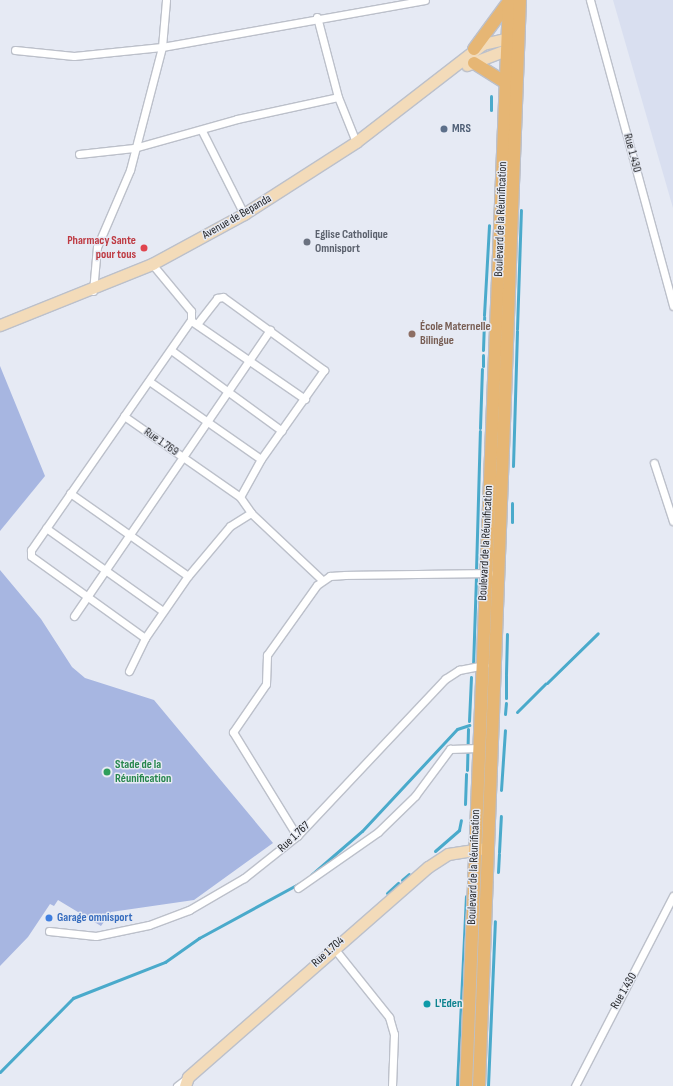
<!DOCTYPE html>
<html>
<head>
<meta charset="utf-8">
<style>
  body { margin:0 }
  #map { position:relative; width:673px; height:1086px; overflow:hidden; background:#e6eaf4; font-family:"Sofia Sans Condensed",sans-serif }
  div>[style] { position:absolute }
  .built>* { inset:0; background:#d9dff0 }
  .green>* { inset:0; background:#a7b6e1 }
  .stream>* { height:3px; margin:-1.5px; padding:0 1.5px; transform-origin:1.5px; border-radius:1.5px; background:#4aaacb }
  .roads { filter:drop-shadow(1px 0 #bcc0ca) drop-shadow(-1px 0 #bcc0ca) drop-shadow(0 1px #bcc0ca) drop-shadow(0 -1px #bcc0ca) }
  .street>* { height:7px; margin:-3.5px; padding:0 3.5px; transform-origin:3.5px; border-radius:3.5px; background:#fff }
  .secondary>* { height:11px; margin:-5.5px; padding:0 5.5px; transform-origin:5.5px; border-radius:5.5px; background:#f3dbb9 }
  .primary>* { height:12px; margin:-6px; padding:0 6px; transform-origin:6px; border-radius:6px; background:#e6b674 }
  .dots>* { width:11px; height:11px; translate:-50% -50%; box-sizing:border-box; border:2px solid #e6eaf4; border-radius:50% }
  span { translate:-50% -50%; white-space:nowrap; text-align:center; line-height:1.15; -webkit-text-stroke:3px #e6eaf4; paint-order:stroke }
  .service-label { font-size:12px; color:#4e5e75; font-weight:700 }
  .left { translate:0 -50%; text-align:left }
  .street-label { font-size:12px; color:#1f2023 }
  .worship-label { font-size:12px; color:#5b616d; font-weight:700 }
  .health-label { font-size:12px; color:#be3a42; font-weight:700 }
  .right { translate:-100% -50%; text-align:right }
  .education-label { font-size:12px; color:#785e54; font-weight:700 }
  .leisure-label { font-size:12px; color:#27864d; font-weight:700 }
  .shop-label { font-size:12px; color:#366cbe; font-weight:700 }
  .culture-label { font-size:12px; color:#0d838f; font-weight:700 }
</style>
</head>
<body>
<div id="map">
  <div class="built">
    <i style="clip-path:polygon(613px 0,673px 0,673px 208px)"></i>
  </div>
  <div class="green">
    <i style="clip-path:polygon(0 366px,45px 476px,0 531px)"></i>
    <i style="clip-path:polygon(0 570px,41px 619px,72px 667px,85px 678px,154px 700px,273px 843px,194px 900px,111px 912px,101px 926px,58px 900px,54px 906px,50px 904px,28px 937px,0 966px)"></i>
  </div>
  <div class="stream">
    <i style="left:491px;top:96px;width:14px;rotate:90deg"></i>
    <i style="left:484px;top:315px;width:90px;rotate:-86.8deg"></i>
    <i style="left:517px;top:329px;width:119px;rotate:-88.1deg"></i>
    <i style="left:483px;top:350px;width:33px;rotate:-88deg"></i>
    <i style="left:483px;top:366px;width:11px;rotate:-90deg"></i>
    <i style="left:480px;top:428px;width:59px;rotate:-88.1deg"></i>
    <i style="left:513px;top:466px;width:135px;rotate:-88.3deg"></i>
    <i style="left:512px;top:522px;width:19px;rotate:-90deg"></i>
    <i style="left:476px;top:571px;width:140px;rotate:-88.4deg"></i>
    <i style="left:473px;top:667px;width:90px;rotate:-88.1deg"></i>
    <i style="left:506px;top:674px;width:40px;rotate:-88.6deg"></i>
    <i style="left:506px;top:675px;width:23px;rotate:90deg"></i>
    <i style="left:547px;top:683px;width:71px;rotate:-44.4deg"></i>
    <i style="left:517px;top:712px;width:40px;rotate:-45deg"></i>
    <i style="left:505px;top:714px;width:11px;rotate:-85deg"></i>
    <i style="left:469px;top:721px;width:44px;rotate:-87.4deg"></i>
    <i style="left:467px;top:770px;width:41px;rotate:-88.6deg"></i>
    <i style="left:501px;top:790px;width:60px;rotate:-86.2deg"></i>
    <i style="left:465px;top:804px;width:30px;rotate:-88deg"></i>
    <i style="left:435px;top:851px;width:32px;rotate:-41deg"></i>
    <i style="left:459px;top:830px;width:10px;rotate:-79deg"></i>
    <i style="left:499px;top:852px;width:36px;rotate:-87deg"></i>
    <i style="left:498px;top:872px;width:18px;rotate:-87deg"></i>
    <i style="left:311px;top:875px;width:67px;rotate:-40.8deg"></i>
    <i style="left:362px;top:831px;width:139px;rotate:-47deg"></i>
    <i style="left:457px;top:729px;width:13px;rotate:-18deg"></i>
    <i style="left:402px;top:880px;width:9px;rotate:-41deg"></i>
    <i style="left:387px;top:893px;width:15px;rotate:-42deg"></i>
    <i style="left:0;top:1072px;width:104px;rotate:-45.4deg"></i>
    <i style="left:73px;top:998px;width:99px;rotate:-21.4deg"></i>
    <i style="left:165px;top:962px;width:42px;rotate:-35.2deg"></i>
    <i style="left:199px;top:938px;width:115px;rotate:-28.6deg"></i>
    <i style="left:457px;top:1086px;width:190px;rotate:-87.3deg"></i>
    <i style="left:488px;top:1086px;width:165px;rotate:-87.6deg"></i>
  </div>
  <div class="roads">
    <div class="street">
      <i style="left:590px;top:0;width:317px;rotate:74.8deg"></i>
      <i style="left:317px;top:17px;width:83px;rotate:75.3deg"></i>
      <i style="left:338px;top:97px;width:48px;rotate:68.2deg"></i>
      <i style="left:15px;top:50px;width:59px;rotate:5.8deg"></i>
      <i style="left:74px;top:56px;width:88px;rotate:-5.8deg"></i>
      <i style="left:162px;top:47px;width:267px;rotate:-10.1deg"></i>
      <i style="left:202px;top:131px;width:93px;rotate:63.2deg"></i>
      <i style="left:79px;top:154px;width:55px;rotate:-6.2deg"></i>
      <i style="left:134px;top:148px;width:107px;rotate:-15.7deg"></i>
      <i style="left:237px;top:119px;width:103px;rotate:-12.3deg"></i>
      <i style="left:93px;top:291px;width:44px;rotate:-84.8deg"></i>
      <i style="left:97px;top:247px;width:84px;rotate:-66.8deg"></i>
      <i style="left:130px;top:170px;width:127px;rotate:-75.4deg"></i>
      <i style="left:162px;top:47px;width:47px;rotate:-85.1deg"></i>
      <i style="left:193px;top:322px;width:136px;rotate:34.5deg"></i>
      <i style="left:197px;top:324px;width:33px;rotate:-52deg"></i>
      <i style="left:217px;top:298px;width:6px;rotate:-9deg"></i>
      <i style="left:223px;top:297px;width:125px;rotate:35.9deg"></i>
      <i style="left:324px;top:370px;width:109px;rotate:125.3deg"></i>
      <i style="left:261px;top:459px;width:43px;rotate:118.9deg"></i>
      <i style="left:171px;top:350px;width:137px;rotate:36.1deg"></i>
      <i style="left:149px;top:381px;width:136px;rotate:34.9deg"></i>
      <i style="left:124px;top:416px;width:117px;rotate:-55.1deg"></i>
      <i style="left:191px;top:320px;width:9px;rotate:-90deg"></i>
      <i style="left:191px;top:311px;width:61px;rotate:-129.7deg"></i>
      <i style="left:654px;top:463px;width:61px;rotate:71.9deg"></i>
      <i style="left:70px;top:493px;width:144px;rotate:35.1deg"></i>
      <i style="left:46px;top:528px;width:143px;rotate:35.4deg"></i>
      <i style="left:74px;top:616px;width:347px;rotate:-55.6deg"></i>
      <i style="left:145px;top:638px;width:140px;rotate:-144.3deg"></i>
      <i style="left:31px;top:556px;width:6px;rotate:-90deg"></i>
      <i style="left:31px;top:550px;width:163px;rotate:-55.2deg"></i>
      <i style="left:124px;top:416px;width:141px;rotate:34.9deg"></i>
      <i style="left:240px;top:497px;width:19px;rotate:55deg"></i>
      <i style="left:251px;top:513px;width:98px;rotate:43.3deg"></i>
      <i style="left:129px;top:671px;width:37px;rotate:-64deg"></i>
      <i style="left:145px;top:638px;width:75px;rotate:-55.3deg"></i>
      <i style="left:188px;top:576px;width:65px;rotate:-50deg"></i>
      <i style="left:230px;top:526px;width:25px;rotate:-32deg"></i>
      <i style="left:297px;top:836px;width:122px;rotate:-121.6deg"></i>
      <i style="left:233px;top:732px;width:58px;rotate:-55.5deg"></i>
      <i style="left:266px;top:684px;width:29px;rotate:-88deg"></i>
      <i style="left:267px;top:655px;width:86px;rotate:-54.5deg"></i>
      <i style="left:317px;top:585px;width:16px;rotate:-35deg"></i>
      <i style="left:330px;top:576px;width:15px;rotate:-4deg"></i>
      <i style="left:345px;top:575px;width:144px;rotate:-0.8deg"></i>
      <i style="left:298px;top:888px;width:98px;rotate:-35deg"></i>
      <i style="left:378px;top:832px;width:52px;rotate:-44.2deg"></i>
      <i style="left:415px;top:796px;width:59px;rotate:-53.3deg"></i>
      <i style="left:450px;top:749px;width:28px;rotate:-2deg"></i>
      <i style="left:49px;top:931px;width:47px;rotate:6.1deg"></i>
      <i style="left:96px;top:936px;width:54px;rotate:-11.7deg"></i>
      <i style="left:149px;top:925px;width:43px;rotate:-20.6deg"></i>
      <i style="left:189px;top:910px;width:64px;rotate:-30.2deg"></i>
      <i style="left:244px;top:878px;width:68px;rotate:-38.4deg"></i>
      <i style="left:297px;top:836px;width:216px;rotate:-46.7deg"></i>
      <i style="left:445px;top:679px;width:17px;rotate:-33deg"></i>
      <i style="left:459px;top:670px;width:26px;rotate:-11deg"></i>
      <i style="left:333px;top:947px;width:90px;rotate:51.3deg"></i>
      <i style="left:389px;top:1017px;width:18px;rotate:74deg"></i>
      <i style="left:394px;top:1034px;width:52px;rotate:92.2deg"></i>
      <i style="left:177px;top:1086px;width:11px;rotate:-38deg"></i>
      <i style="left:575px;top:1086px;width:214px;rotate:-62.7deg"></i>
    </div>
    <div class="secondary">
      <i style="left:467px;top:65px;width:50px;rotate:-21deg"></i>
      <i style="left:0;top:325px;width:164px;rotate:-21.9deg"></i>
      <i style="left:152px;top:264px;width:105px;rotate:-28.5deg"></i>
      <i style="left:244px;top:214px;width:133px;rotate:-32.7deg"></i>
      <i style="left:356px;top:142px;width:160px;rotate:-37.7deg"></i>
      <i style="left:483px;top:44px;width:35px;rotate:-13deg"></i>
      <i style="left:185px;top:1086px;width:9px;rotate:-72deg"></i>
      <i style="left:188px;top:1077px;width:319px;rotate:-41.2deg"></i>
      <i style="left:428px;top:867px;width:24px;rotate:-33deg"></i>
      <i style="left:448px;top:854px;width:36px;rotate:-9deg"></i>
    </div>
    <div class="primary">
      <i style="left:474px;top:49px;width:56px;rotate:-53.7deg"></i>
      <i style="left:474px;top:63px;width:38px;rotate:32deg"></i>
      <i style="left:466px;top:1086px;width:1087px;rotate:-87.73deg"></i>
      <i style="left:479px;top:1086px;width:1087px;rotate:-87.84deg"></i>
    </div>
  </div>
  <div class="dots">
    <i style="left:444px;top:129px;background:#5c6f8a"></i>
    <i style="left:307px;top:242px;background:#6b7280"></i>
    <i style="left:144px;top:248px;background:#e0444e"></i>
    <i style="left:412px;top:334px;background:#8d6e63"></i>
    <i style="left:107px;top:772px;background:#2e9e5b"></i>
    <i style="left:49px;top:918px;background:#3f7fe0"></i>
    <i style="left:427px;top:1004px;background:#0f9aa8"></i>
  </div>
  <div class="service-label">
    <span class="left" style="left:452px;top:129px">MRS</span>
  </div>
  <div class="street-label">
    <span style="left:632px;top:153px;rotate:75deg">Rue 1.430</span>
    <span style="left:237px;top:217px;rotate:-30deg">Avenue de Bepanda</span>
    <span style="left:501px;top:219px;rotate:-88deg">Boulevard de la Réunification</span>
    <span style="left:161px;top:442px;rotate:35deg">Rue 1.769</span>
    <span style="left:486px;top:543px;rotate:-87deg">Boulevard de la Réunification</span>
    <span style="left:294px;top:837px;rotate:-43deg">Rue 1.767</span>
    <span style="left:474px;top:867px;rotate:-88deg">Boulevard de la Réunification</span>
    <span style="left:328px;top:952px;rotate:-42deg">Rue 1.704</span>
    <span style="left:624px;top:991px;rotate:-60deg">Rue 1.430</span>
  </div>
  <div class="worship-label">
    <span class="left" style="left:315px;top:242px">Eglise Catholique<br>Omnisport</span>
  </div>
  <div class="health-label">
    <span class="right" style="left:136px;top:248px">Pharmacy Sante<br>pour tous</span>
  </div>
  <div class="education-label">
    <span class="left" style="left:420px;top:334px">École Maternelle<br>Bilingue</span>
  </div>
  <div class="leisure-label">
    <span class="left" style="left:115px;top:772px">Stade de la<br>Réunification</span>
  </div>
  <div class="shop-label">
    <span class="left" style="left:57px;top:918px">Garage omnisport</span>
  </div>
  <div class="culture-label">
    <span class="left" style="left:435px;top:1004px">L'Eden</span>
  </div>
</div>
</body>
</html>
